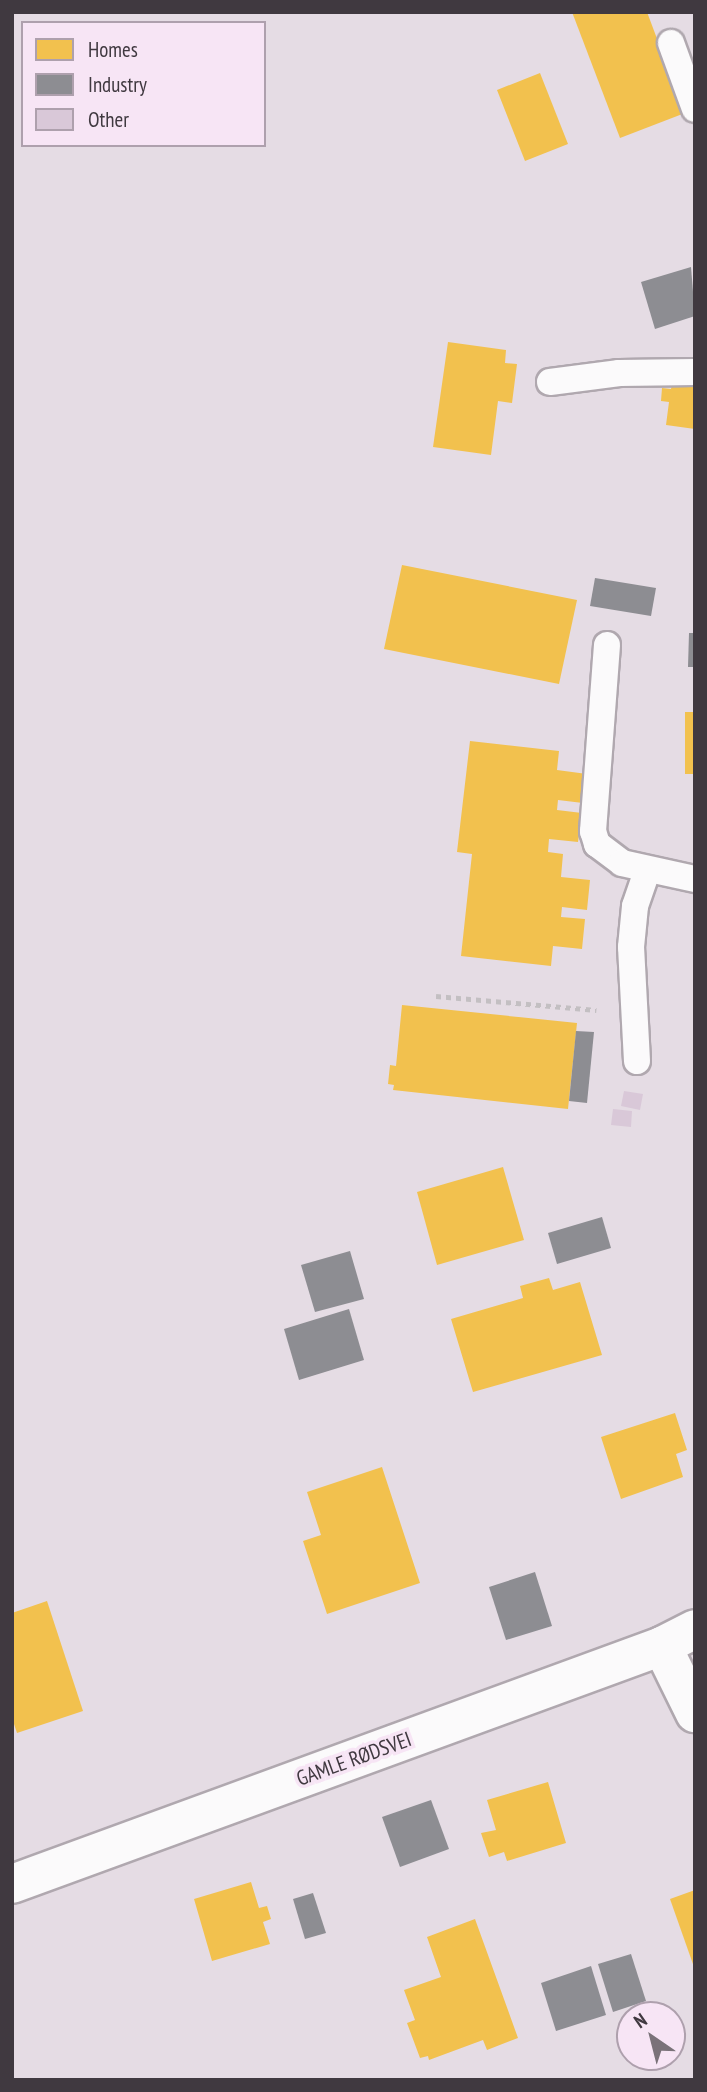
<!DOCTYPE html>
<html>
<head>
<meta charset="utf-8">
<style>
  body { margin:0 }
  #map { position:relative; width:707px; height:2092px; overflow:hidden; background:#e5dce4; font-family:"PT Sans Narrow",sans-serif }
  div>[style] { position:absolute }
  .homes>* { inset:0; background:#f2c14e }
  .industry>* { inset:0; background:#8d8d92 }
  .building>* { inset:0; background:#d9c8d8 }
  .path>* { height:4.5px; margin-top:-2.25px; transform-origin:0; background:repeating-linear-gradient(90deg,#c3bfc2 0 5px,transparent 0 10px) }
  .roads { filter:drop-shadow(2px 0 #b0a8af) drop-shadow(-2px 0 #b0a8af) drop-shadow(0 2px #b0a8af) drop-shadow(0 -2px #b0a8af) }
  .service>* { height:26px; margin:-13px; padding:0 13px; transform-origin:13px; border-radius:13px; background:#fbfafb }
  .minor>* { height:38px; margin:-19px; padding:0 19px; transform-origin:19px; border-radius:19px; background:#fbfafb }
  span { translate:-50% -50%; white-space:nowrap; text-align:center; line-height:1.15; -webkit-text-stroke:7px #f7e5f5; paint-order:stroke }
  .street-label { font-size:21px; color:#403940 }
  .frame { position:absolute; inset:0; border:14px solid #403940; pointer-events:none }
  .legend { position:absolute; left:21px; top:21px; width:245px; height:126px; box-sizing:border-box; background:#f7e5f5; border:2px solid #aea0ad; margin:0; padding:9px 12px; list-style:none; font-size:21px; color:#403940 }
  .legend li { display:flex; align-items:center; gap:14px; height:35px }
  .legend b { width:35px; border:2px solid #aea0ad }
  .north { position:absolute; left:616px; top:2001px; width:70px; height:70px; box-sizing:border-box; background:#f7e5f5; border:2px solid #aea0ad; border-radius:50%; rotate:325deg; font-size:19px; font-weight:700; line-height:28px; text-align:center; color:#403940 }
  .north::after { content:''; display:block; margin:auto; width:24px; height:32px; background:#7a7279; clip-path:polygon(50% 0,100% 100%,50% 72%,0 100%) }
</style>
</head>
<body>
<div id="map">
  <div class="homes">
    <i style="clip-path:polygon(572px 12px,647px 12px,685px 113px,620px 138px)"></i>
    <i style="clip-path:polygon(540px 73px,568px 144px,525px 161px,497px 90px)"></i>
    <i style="clip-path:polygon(448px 342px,506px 350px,505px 363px,517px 364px,512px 403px,498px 401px,491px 455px,433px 447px)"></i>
    <i style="clip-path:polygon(672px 383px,695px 385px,695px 429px,666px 425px,669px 402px,661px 401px,662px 388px,671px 389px)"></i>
    <i style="clip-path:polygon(402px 565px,577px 600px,559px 684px,384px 649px)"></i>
    <i style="clip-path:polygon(685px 712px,695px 712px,695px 774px,685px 774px)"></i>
    <i style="clip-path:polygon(470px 741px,559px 751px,557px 770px,587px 774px,583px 803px,558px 800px,557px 810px,582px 813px,578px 842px,549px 839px,548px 852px,563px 854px,561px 877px,590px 880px,587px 910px,562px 907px,561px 917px,585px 919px,582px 949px,553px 946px,551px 966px,461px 956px,472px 854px,457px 852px)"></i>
    <i style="clip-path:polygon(402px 1005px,577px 1023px,568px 1109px,393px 1090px,394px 1085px,388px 1084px,390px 1065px,396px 1066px)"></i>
    <i style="clip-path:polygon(503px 1167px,524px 1240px,437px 1265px,417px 1192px)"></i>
    <i style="clip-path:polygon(549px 1278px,553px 1290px,580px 1282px,602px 1355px,473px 1392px,451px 1319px,523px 1298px,520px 1286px)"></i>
    <i style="clip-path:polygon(675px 1413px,687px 1450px,676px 1454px,683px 1477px,621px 1499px,601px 1437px)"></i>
    <i style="clip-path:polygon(382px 1467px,420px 1583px,327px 1614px,303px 1541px,321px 1535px,307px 1492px)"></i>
    <i style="clip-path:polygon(47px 1601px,83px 1711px,17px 1733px,12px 1718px,12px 1613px)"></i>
    <i style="clip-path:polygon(548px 1782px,566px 1843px,507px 1861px,504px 1852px,489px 1857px,481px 1833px,496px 1830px,487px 1800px)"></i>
    <i style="clip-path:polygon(251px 1882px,259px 1908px,267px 1906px,271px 1919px,263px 1922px,270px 1944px,212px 1961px,194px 1899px)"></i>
    <i style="clip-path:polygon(695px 1890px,695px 1967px,694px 1967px,670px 1899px)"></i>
    <i style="clip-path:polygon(475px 1919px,518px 2038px,487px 2050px,483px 2040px,429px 2060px,428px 2056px,420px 2058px,407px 2023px,415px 2020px,404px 1990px,441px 1977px,427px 1937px)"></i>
  </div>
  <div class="industry">
    <i style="clip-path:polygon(691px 267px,695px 316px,655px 329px,641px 282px)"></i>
    <i style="clip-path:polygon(595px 578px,656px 588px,651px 616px,590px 606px)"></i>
    <i style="clip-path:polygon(689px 633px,695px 633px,695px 667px,688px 667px)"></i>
    <i style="clip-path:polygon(576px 1031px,594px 1032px,587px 1103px,569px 1101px)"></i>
    <i style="clip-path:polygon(602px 1217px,611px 1248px,557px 1264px,548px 1233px)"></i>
    <i style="clip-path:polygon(350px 1251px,364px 1299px,315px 1312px,301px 1265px)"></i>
    <i style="clip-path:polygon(349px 1309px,364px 1360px,299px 1380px,284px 1329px)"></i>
    <i style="clip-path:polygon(535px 1572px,552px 1626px,506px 1640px,489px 1587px)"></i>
    <i style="clip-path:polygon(431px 1800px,449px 1849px,400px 1867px,382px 1817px)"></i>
    <i style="clip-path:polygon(313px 1893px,326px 1933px,305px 1939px,293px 1899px)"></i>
    <i style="clip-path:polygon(631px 1954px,646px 2001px,613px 2012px,598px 1964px)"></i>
    <i style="clip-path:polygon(591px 1966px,606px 2015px,556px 2031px,541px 1983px)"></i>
  </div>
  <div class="building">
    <i style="clip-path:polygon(624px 1091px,643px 1094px,640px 1110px,621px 1106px)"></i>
    <i style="clip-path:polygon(613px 1109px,632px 1111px,631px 1127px,611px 1125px)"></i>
  </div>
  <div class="path">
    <i style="left:436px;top:996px;width:161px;rotate:5deg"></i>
  </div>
  <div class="roads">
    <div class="service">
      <i style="left:671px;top:43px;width:70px;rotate:70deg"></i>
      <i style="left:550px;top:382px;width:70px;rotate:-7.4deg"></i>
      <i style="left:619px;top:373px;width:76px;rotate:-0.8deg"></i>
      <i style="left:607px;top:645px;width:187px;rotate:94.3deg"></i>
      <i style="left:593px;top:831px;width:14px;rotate:73deg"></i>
      <i style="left:597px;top:844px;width:31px;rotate:37deg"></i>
      <i style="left:622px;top:863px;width:75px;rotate:12.4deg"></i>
      <i style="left:637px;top:1061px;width:114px;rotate:-93deg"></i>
      <i style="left:631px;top:947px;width:41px;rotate:-84.4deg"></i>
      <i style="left:635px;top:906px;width:36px;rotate:-71deg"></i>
    </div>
    <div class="minor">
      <i style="left:662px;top:1646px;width:75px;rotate:63.8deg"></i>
      <i style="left:12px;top:1884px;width:692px;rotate:-20.11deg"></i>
      <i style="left:662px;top:1646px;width:37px;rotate:-27deg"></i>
    </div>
  </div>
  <div class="street-label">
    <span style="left:354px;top:1759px;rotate:-20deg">GAMLE RØDSVEI</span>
  </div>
  <div class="frame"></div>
  <ul class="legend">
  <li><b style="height:19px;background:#f2c14e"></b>Homes</li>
  <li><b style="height:19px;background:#8d8d92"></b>Industry</li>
  <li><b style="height:19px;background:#d9c8d8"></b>Other</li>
  </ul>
  <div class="north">N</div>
</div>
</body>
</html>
